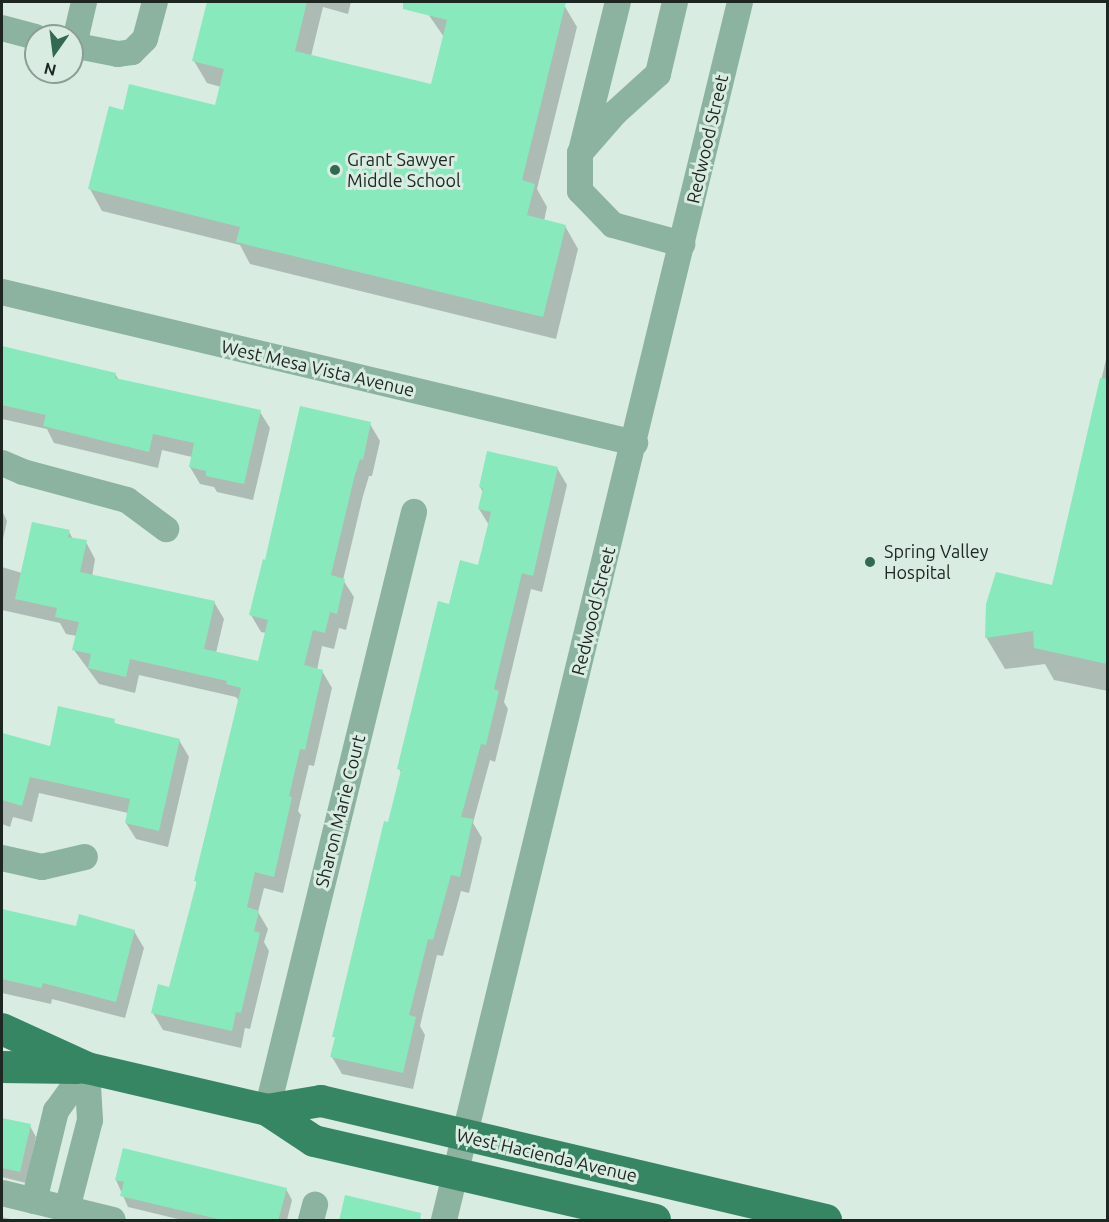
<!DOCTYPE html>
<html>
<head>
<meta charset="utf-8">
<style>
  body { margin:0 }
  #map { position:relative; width:1109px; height:1222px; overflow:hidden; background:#d8ece1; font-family:Ubuntu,sans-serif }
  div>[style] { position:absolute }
  .shadow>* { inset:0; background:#0003 }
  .building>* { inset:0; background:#88e9bc }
  .minor>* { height:26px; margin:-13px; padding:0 13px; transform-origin:13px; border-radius:13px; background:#8cb39f }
  .major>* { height:32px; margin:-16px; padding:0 16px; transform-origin:16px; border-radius:16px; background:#368664 }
  .dots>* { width:16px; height:16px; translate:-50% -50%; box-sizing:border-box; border:3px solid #d8ece1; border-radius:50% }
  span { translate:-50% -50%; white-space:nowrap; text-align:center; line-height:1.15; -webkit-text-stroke:6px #d8ece1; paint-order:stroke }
  .street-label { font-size:18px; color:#1e2622 }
  .poi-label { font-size:18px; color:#1e2622 }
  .left { translate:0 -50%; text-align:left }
  .frame { position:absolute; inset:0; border:3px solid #1e2622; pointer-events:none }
  .north { position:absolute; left:24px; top:24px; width:60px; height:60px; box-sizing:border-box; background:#d8ece1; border:2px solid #8e9d95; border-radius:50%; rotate:194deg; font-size:16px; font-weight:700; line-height:24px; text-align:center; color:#1e2622 }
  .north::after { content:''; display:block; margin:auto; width:21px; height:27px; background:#326a51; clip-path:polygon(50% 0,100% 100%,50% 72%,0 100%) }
</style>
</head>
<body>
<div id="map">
  <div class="shadow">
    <i style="clip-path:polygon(208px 2px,351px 2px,348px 14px,323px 7px,311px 56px,432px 86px,444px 37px,428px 14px,432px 2px,549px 2px,564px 5px,577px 27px,537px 189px,547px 207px,544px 221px,565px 226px,578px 249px,556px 339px,250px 264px,240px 245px,102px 211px,90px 189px,124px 112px,216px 107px,221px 87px,207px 83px,194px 61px)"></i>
    <i style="clip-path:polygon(2px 347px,115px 374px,119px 380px,260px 412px,270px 428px,253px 500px,217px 492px,214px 487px,200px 484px,190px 467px,192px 457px,162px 450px,158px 468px,54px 443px,47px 429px,2px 419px)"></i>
    <i style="clip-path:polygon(1108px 351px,1108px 691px,1054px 680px,1045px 664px,1005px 669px,986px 637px,1053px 587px)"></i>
    <i style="clip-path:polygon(370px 424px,380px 441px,372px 476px,369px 476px,363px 496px,343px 580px,354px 597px,346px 630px,339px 628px,334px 649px,322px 646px,317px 670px,322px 671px,332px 688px,314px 766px,309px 765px,298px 811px,301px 815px,283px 893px,264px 888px,258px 912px,268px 929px,264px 942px,269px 951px,250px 1029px,245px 1028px,241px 1048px,163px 1030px,153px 1013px,170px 988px,197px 884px,196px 881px,239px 701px,236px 697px,139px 675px,135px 693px,99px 684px,74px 650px,77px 636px,66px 634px,60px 623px,2px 610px,2px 567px,22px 573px,69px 532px,73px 539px,86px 542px,95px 559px,92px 577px,214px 602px,224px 619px,216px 653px,260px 663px,267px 633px,261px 632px,251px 615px,267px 561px)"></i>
    <i style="clip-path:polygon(557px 468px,567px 485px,542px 592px,531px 589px,504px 702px,508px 709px,495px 762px,490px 760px,473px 823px,482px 838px,469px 893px,461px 891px,443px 956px,437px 955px,420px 1026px,425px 1035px,413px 1089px,342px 1074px,332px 1057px,402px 774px,399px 769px,450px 606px,479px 567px,489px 525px,479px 509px,483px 492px,480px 487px)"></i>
    <i style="clip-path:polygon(2px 511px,7px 521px,2px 544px)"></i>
    <i style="clip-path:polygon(114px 721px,116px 726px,179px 740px,189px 757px,168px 847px,136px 839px,126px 823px,128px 813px,39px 793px,32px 822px,13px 817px,10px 827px,2px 824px,2px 734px,51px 748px)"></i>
    <i style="clip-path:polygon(2px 911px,77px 928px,134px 931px,144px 948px,125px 1018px,52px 999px,51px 1004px,2px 993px)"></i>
    <i style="clip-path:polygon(2px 1119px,30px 1126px,36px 1137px,26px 1183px,2px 1177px)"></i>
    <i style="clip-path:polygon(116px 1180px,286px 1189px,292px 1200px,287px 1220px,182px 1220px,128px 1207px)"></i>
    <i style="clip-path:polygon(2px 1217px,14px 1220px,2px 1220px)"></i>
  </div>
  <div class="building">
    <i style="clip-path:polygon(207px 2px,307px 2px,295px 51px,431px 84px,447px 20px,403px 9px,403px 2px,566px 2px,522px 180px,535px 184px,527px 215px,566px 225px,543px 317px,236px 242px,240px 227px,88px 189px,109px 106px,123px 110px,129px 84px,215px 105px,224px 69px,192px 61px)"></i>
    <i style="clip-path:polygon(2px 346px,116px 373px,115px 378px,261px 410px,244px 484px,206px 476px,206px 471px,189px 467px,194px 443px,153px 434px,149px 452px,43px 426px,46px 415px,2px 405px)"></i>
    <i style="clip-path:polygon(1100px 378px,1107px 379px,1107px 664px,1034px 648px,1033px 631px,985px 638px,986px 604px,996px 572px,1052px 585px)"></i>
    <i style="clip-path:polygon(300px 406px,371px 422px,363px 460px,360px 459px,354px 478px,331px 575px,345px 579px,337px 614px,330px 612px,325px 633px,313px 630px,304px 665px,323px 670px,305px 750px,300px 749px,289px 796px,292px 797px,274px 877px,255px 872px,247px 907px,259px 911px,254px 931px,260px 933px,241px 1013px,236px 1012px,232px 1031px,151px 1013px,158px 984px,169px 987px,197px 881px,194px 881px,241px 688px,226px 684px,227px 681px,130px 659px,126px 677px,88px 668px,91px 654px,72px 650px,79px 622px,55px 617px,57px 608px,15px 599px,32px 522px,70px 530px,68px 537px,87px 540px,80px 572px,215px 601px,204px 649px,258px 661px,268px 620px,249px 615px,263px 559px,265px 560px)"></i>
    <i style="clip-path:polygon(487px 451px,558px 467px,533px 576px,522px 573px,494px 689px,499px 691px,486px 745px,481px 744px,461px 817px,473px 819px,460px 877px,451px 875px,433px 940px,428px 939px,409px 1015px,416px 1017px,403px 1073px,330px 1057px,335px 1037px,332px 1037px,384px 821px,388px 822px,401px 770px,397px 769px,438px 601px,449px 604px,460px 560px,478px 565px,491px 512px,478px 509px,483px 488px,479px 487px)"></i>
    <i style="clip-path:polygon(58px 706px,115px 719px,114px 723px,180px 739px,159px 831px,125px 823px,130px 799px,30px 777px,22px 806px,2px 800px,2px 733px,50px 746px)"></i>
    <i style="clip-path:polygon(2px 909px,76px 926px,79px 914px,135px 930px,116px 1002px,43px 983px,41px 988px,2px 979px)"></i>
    <i style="clip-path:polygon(2px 1118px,31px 1124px,20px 1172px,2px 1168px)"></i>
    <i style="clip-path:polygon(123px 1148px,287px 1188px,278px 1221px,226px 1221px,120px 1196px,124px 1182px,115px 1180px)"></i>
    <i style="clip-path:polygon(345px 1195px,421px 1213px,420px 1221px,339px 1221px)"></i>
  </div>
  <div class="minor">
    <i style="left:675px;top:2px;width:74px;rotate:103.3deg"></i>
    <i style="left:658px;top:74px;width:58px;rotate:137.8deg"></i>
    <i style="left:615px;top:113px;width:53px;rotate:131.2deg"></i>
    <i style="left:580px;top:153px;width:38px;rotate:90deg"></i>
    <i style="left:580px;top:191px;width:47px;rotate:45.9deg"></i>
    <i style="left:613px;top:225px;width:72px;rotate:15.4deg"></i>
    <i style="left:2px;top:28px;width:35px;rotate:15deg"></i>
    <i style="left:72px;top:45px;width:47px;rotate:11.1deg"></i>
    <i style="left:118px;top:54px;width:14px;rotate:-8deg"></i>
    <i style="left:132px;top:52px;width:18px;rotate:-45deg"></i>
    <i style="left:145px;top:39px;width:38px;rotate:-75deg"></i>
    <i style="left:74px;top:45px;width:44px;rotate:-76.9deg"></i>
    <i style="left:582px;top:147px;width:149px;rotate:-76.1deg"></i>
    <i style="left:2px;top:292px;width:651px;rotate:13.42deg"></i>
    <i style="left:2px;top:463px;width:23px;rotate:23deg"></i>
    <i style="left:23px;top:472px;width:108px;rotate:15.1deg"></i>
    <i style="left:127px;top:500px;width:49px;rotate:36.6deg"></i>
    <i style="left:2px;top:858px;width:41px;rotate:12.7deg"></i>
    <i style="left:42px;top:867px;width:44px;rotate:-13.1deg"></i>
    <i style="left:267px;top:1110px;width:616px;rotate:-76.19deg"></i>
    <i style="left:2px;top:1193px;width:114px;rotate:13.7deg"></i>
    <i style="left:34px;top:1201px;width:93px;rotate:-76.3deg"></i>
    <i style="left:56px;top:1111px;width:53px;rotate:-54.2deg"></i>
    <i style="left:67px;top:1209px;width:92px;rotate:-75.5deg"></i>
    <i style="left:90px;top:1120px;width:52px;rotate:-93.3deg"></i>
    <i style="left:311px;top:1220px;width:16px;rotate:-75deg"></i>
    <i style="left:444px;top:1220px;width:1253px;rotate:-76.34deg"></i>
  </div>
  <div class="major">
    <i style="left:2px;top:1029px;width:94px;rotate:24.6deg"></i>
    <i style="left:87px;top:1068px;width:185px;rotate:13.1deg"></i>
    <i style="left:267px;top:1110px;width:56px;rotate:33.4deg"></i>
    <i style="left:314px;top:1141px;width:350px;rotate:13deg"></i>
    <i style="left:2px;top:1067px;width:75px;rotate:0.8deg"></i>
    <i style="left:267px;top:1110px;width:55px;rotate:-9.5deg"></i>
    <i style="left:321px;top:1101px;width:519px;rotate:13.26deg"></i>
  </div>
  <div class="dots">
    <i style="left:335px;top:170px;background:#326a51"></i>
    <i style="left:870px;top:562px;background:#326a51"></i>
  </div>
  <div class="street-label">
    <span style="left:707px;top:139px;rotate:-77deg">Redwood Street</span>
    <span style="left:318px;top:368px;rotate:13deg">West Mesa Vista Avenue</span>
    <span style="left:593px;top:611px;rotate:-76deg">Redwood Street</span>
    <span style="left:340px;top:811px;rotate:-76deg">Sharon Marie Court</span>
    <span style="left:547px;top:1155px;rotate:13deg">West Hacienda Avenue</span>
  </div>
  <div class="poi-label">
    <span class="left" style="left:347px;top:170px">Grant Sawyer<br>Middle School</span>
    <span class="left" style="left:884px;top:562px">Spring Valley<br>Hospital</span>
  </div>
  <div class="frame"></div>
  <div class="north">N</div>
</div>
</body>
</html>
